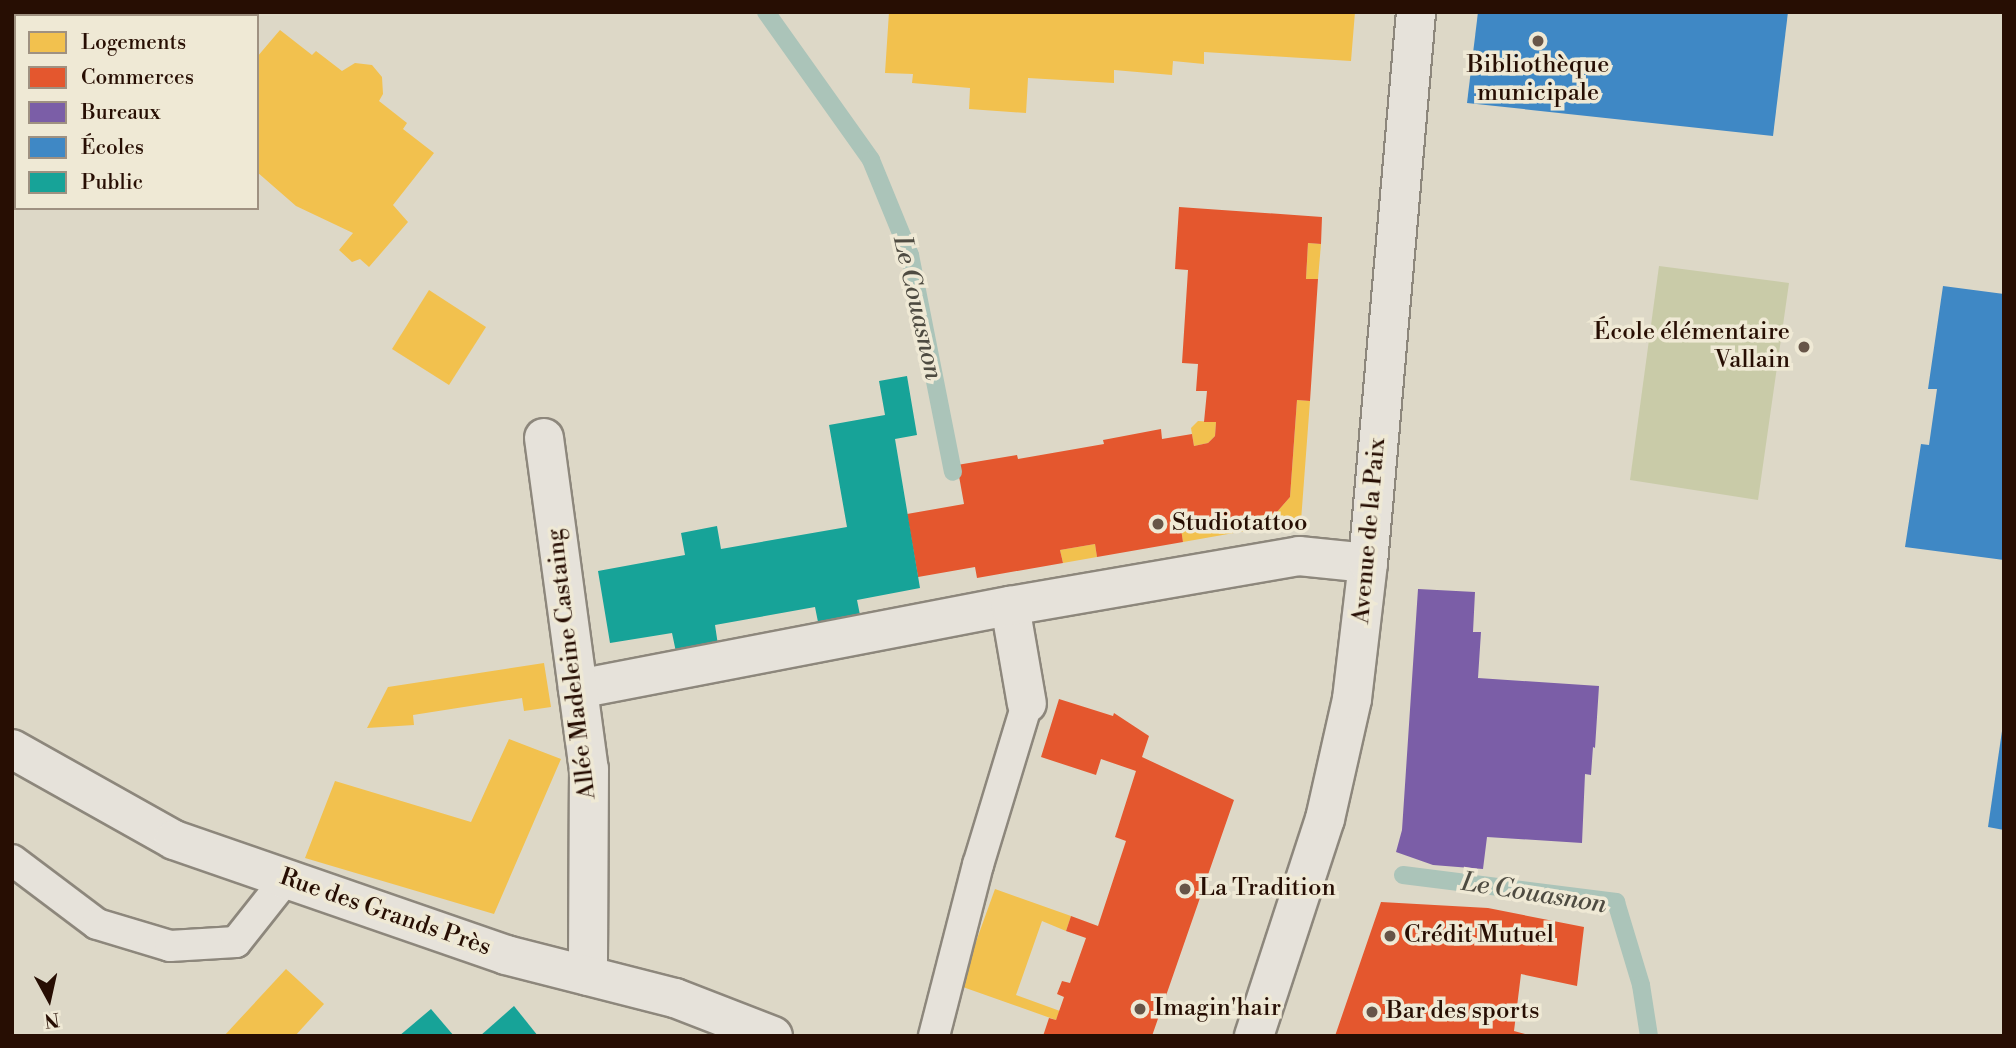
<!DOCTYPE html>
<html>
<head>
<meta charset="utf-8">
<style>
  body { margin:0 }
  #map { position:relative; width:2016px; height:1048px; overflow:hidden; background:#ddd8c7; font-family:"Libre Bodoni",serif }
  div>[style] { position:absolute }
  .green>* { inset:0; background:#c9cba8 }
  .homes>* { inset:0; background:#f2c14e }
  .shops>* { inset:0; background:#e4572e }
  .offices>* { inset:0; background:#7b5ea7 }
  .schools>* { inset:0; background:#3f88c5 }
  .public>* { inset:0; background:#17a398 }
  .stream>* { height:18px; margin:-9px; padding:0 9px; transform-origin:9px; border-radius:9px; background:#abc4b9 }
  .roads { filter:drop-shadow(2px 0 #8d877c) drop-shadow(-2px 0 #8d877c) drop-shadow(0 2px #8d877c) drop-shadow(0 -2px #8d877c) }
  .service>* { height:30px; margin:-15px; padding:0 15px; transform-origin:15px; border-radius:15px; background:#e6e2da }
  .pedestrian>* { height:38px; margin:-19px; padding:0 19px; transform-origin:19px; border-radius:19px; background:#e6e2da }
  .minor>* { height:38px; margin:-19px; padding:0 19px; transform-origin:19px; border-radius:19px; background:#e6e2da }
  .tertiary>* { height:38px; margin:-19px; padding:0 19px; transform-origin:19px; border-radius:19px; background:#e6e2da }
  .secondary>* { height:38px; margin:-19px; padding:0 19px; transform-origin:19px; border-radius:19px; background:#e6e2da }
  .dots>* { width:19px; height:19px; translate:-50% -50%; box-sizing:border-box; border:4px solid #efe9d5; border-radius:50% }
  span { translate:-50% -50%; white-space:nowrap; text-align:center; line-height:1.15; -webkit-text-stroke:7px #efe9d5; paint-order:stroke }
  .poi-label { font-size:24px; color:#270e03 }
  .right { translate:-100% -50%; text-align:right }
  .left { translate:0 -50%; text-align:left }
  .street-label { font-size:24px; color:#270e03 }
  .water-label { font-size:26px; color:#4e4b41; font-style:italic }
  .frame { position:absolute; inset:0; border:14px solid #270e03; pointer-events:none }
  .legend { position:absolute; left:14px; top:14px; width:245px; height:196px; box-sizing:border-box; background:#efe9d5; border:2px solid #9f9181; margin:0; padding:9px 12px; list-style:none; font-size:21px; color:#270e03 }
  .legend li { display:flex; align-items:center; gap:14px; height:35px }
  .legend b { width:35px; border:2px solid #9f9181 }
  .north { position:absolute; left:14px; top:964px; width:70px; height:70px; -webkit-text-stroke:5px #efe9d5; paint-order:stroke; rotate:172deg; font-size:19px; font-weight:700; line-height:28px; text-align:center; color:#270e03 }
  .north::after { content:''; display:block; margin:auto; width:24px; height:32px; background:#270e03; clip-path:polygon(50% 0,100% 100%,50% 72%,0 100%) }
</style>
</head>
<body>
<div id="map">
  <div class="green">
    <i style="clip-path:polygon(1659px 266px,1789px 283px,1758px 500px,1630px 480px)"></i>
  </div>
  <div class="homes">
    <i style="clip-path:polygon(889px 12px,1355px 12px,1351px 61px,1204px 52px,1204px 64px,1173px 61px,1172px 75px,1114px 70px,1114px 83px,1028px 78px,1026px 113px,969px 109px,970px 88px,912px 83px,913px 74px,885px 73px)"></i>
    <i style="clip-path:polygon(280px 30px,312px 55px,316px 51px,342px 71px,355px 63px,372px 65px,382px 77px,383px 94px,379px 101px,407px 123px,403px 129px,434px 153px,393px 205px,408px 222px,369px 267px,360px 259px,352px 262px,339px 250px,353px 233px,296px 206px,257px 172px,257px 57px)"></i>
    <i style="clip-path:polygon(1308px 243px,1321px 244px,1318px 279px,1306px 279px)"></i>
    <i style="clip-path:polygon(429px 290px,486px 327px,449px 385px,392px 349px)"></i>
    <i style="clip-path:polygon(1297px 400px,1310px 401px,1301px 521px,1183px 542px,1181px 529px,1276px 513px,1290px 497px)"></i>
    <i style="clip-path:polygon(1198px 421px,1216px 422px,1215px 436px,1208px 443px,1194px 446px,1191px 428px)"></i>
    <i style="clip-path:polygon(1095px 544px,1097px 557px,1063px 563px,1060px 550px)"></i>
    <i style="clip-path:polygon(544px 663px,551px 707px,524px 711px,522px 698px,413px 715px,414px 725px,367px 728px,388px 687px)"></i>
    <i style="clip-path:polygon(509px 739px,561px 759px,494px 914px,305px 858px,335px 781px,471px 822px)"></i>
    <i style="clip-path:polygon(995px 889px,1071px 916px,1066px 931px,1042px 921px,1016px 995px,1060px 1011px,1056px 1020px,960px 986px)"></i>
    <i style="clip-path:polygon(286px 969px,324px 1004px,295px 1036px,224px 1036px)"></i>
  </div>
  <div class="shops">
    <i style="clip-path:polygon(1179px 207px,1322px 217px,1321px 244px,1308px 243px,1306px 279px,1318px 279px,1310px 401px,1297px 400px,1290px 497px,1276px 513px,1181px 529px,1183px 542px,1097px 557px,1095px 544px,1060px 550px,1063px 563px,977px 578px,975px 567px,918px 577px,907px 514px,964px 504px,957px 465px,1017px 455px,1018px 459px,1104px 444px,1103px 440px,1161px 429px,1162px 439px,1192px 434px,1194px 446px,1208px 443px,1215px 436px,1216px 422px,1204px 422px,1207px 391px,1196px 391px,1198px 364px,1182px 363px,1188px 270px,1175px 269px)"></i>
    <i style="clip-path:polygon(1059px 699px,1113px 716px,1114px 713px,1149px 736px,1142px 757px,1234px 800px,1152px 1036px,1043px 1036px,1049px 1018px,1056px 1020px,1064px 997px,1057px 994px,1062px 981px,1070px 983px,1086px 938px,1066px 931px,1071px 916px,1098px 926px,1126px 841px,1115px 837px,1136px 771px,1101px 759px,1096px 775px,1041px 757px)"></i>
    <i style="clip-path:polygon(1381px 902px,1488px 908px,1584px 927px,1577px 986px,1521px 974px,1514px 1031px,1533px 1036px,1335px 1036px)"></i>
  </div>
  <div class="offices">
    <i style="clip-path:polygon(1418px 589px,1475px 592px,1473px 632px,1481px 632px,1478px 678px,1599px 686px,1595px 748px,1593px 747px,1591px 775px,1585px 774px,1582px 843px,1487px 837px,1483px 869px,1433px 865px,1396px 852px,1402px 830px)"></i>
  </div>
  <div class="schools">
    <i style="clip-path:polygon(1478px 12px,1788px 12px,1773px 136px,1467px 103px)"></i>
    <i style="clip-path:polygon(1943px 286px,2004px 294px,2004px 560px,1905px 547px,1921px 444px,1929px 445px,1937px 389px,1928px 389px)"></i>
    <i style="clip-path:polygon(2002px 731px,2004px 731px,2004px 830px,1988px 827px)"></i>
  </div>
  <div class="public">
    <i style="clip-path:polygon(907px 376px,917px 435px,895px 439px,920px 588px,857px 600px,861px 620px,819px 627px,815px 607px,715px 625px,718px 645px,676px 652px,672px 633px,610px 643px,598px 571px,685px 555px,681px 533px,717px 526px,721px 549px,847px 527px,829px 425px,885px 415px,879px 381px)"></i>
    <i style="clip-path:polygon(514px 1006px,538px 1036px,480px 1036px)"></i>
    <i style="clip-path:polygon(431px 1009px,454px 1036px,399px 1036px)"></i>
  </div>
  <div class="stream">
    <i style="left:766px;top:12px;width:181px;rotate:54.6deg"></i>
    <i style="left:871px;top:160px;width:103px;rotate:67.7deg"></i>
    <i style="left:910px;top:255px;width:221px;rotate:78.8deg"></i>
    <i style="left:1403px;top:875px;width:215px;rotate:7.2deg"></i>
    <i style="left:1616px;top:902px;width:87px;rotate:73.2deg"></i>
    <i style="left:1641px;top:985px;width:52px;rotate:81.1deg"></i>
  </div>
  <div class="roads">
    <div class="service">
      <i style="left:12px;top:860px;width:106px;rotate:37deg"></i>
      <i style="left:97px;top:924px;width:76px;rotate:16.8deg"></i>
      <i style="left:170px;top:946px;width:66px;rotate:-3.5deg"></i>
      <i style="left:236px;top:942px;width:80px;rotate:-51.6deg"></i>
      <i style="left:934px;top:1036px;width:177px;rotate:-75.6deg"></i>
      <i style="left:978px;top:865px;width:168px;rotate:-73.1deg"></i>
    </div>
    <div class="pedestrian">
      <i style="left:1010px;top:606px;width:99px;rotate:80.2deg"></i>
      <i style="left:578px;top:689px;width:440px;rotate:-10.9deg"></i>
      <i style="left:1010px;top:606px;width:293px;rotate:-9.8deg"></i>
      <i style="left:1299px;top:556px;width:69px;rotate:5.8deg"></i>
    </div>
    <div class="minor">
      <i style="left:544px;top:438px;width:334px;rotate:82.3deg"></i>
      <i style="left:589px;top:769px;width:207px;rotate:90.3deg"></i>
    </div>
    <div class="tertiary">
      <i style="left:12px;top:749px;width:186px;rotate:29.3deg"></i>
      <i style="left:174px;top:840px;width:351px;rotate:19.1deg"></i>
      <i style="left:506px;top:955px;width:174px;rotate:14.3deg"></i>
      <i style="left:675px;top:998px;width:105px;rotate:21.2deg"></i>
    </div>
    <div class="secondary">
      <i style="left:1254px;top:1036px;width:228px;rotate:-71.9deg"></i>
      <i style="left:1325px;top:819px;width:123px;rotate:-77.3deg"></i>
      <i style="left:1352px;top:699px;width:137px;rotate:-83.3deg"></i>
      <i style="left:1368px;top:563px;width:553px;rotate:-85.02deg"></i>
    </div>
  </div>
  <div class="dots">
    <i style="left:1538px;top:41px;background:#675548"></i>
    <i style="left:1804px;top:347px;background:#675548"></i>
    <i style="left:1158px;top:524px;background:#675548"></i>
    <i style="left:1185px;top:889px;background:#675548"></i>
    <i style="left:1390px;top:936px;background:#675548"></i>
    <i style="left:1140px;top:1009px;background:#675548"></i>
    <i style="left:1372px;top:1012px;background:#675548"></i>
  </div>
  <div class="poi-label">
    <span style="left:1538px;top:80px">Bibliothèque<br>municipale</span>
    <span class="right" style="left:1790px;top:347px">École élémentaire<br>Vallain</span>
    <span class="left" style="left:1172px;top:524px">Studiotattoo</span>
    <span class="left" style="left:1199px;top:889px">La Tradition</span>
    <span class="left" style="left:1404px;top:936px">Crédit Mutuel</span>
    <span class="left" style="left:1154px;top:1009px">Imagin'hair</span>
    <span class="left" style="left:1386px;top:1012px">Bar des sports</span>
  </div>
  <div class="street-label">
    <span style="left:1370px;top:531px;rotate:-85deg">Avenue de la Paix</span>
    <span style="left:572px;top:664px;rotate:-97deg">Allée Madeleine Castaing</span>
    <span style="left:385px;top:913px;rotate:19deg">Rue des Grands Près</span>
  </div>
  <div class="water-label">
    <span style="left:917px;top:308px;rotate:77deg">Le Couasnon</span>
    <span style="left:1534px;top:894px;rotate:9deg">Le Couasnon</span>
  </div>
  <div class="frame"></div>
  <ul class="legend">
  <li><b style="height:19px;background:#f2c14e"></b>Logements</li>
  <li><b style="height:19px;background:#e4572e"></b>Commerces</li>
  <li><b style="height:19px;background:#7b5ea7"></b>Bureaux</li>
  <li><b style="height:19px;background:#3f88c5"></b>Écoles</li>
  <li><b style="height:19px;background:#17a398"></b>Public</li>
  </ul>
  <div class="north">N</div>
</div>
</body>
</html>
